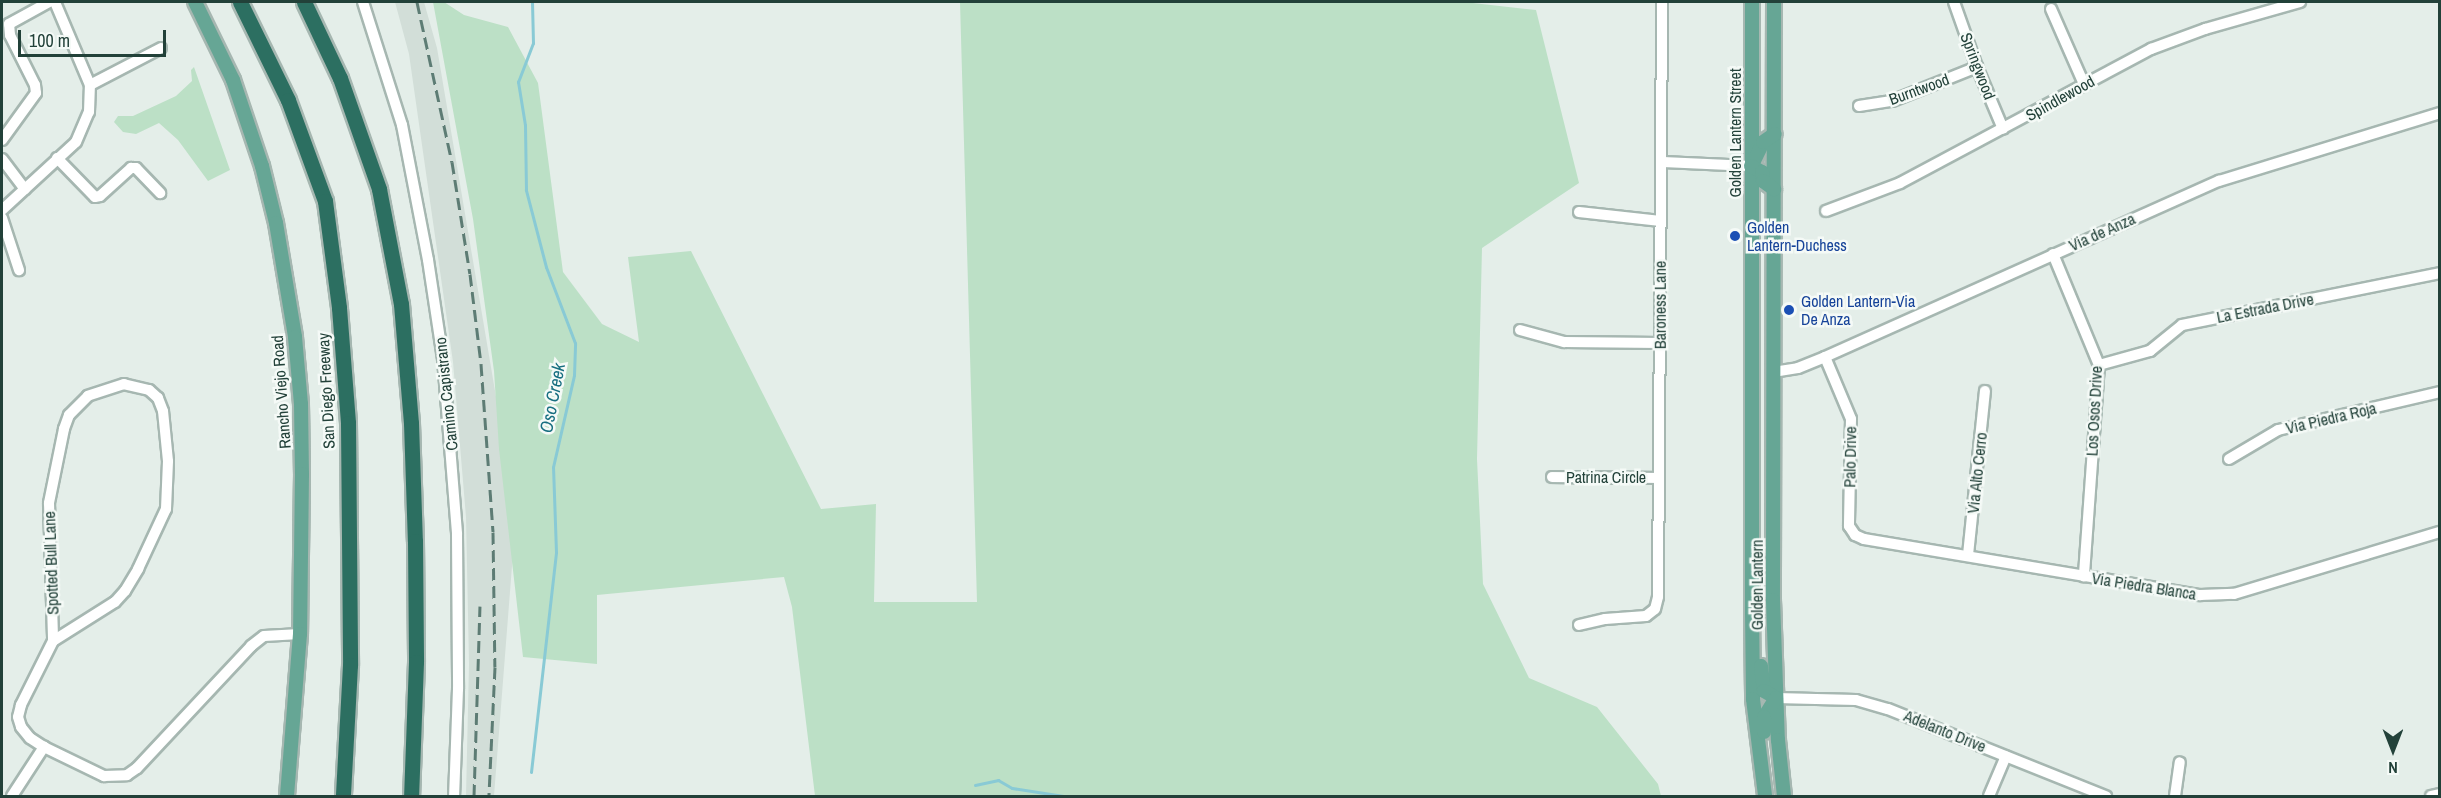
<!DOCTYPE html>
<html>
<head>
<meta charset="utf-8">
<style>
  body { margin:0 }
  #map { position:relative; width:2441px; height:798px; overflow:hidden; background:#e4eee9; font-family:"Archivo Narrow",sans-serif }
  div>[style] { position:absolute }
  .built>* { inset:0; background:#d2ded8 }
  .green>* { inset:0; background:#bce0c6 }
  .stream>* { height:3px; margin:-1.5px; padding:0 1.5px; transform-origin:1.5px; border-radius:1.5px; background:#89cad5 }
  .roads { filter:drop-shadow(2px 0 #a6b7b1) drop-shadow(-2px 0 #a6b7b1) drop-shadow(0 2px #a6b7b1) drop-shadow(0 -2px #a6b7b1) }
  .minor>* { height:10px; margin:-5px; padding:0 5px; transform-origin:5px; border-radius:5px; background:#fff }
  .major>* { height:14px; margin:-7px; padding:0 7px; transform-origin:7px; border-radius:7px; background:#66a695 }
  .highway>* { height:15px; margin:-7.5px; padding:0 7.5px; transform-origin:7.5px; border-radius:7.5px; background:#2c6f61 }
  .rail>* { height:3px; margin-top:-1.5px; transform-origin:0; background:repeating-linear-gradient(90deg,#5d7c74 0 12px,transparent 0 18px) }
  .dots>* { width:16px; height:16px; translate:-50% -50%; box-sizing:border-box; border:3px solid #f5faf7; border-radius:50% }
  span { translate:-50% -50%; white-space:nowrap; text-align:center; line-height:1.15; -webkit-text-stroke:5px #f5faf7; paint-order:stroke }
  .street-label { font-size:16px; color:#224139 }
  .transit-label { font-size:16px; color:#164399 }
  .left { translate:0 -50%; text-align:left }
  .water-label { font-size:18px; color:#186f81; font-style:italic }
  .frame { position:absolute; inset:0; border:3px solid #224139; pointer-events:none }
  .north { position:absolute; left:2363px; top:720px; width:60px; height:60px; -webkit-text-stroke:4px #f5faf7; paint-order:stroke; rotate:180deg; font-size:16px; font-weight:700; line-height:24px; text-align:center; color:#224139 }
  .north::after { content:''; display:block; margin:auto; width:21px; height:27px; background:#224139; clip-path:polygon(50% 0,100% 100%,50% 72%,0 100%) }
  .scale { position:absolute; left:18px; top:30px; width:148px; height:27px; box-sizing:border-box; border:3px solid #224139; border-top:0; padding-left:8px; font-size:18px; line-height:21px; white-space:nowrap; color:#224139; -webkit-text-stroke:4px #f5faf7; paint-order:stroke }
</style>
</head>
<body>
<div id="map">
  <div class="built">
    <i style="clip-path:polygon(395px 2px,424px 2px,437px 48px,516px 515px,494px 796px,466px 796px,469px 664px,466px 517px,453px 362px,409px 54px)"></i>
  </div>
  <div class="green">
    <i style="clip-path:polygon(433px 2px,444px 2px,464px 15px,508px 27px,538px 83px,563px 272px,602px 324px,639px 342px,628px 257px,691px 251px,821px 509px,876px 504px,874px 602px,977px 602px,960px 2px,1464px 2px,1536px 10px,1579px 183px,1482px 248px,1477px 459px,1483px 584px,1529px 678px,1597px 707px,1658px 784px,1661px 796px,815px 796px,792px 607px,784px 577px,597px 595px,597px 664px,523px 657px,499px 449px,494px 371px,473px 219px)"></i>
    <i style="clip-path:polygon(194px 67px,230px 170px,208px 181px,178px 140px,159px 123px,136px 134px,123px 132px,114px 122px,118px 116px,133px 116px,176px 96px,192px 81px,191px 70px)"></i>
  </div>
  <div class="stream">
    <i style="left:531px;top:772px;width:221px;rotate:-83.5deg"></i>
    <i style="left:556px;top:552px;width:85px;rotate:-92deg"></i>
    <i style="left:553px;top:467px;width:94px;rotate:-77.1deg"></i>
    <i style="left:574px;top:375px;width:32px;rotate:-88deg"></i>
    <i style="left:575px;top:343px;width:81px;rotate:-110.9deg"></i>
    <i style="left:546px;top:267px;width:80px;rotate:-104.6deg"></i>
    <i style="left:526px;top:190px;width:65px;rotate:-90.9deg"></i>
    <i style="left:525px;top:125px;width:44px;rotate:-99.2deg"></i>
    <i style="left:518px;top:82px;width:42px;rotate:-69deg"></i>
    <i style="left:533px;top:43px;width:41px;rotate:-91.4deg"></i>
    <i style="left:975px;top:785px;width:24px;rotate:-12deg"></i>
    <i style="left:998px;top:780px;width:16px;rotate:30deg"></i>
    <i style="left:1012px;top:788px;width:52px;rotate:8.9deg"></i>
  </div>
  <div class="roads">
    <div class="minor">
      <i style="left:363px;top:2px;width:129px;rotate:72.4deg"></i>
      <i style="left:402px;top:125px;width:137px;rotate:79.1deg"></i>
      <i style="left:428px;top:260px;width:100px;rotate:81.4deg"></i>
      <i style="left:443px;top:359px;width:176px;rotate:85.4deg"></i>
      <i style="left:457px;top:534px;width:155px;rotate:89.6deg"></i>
      <i style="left:458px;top:689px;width:107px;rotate:92.1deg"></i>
      <i style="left:1954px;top:2px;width:69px;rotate:70.5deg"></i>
      <i style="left:1977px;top:67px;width:67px;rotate:67.2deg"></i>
      <i style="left:2051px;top:9px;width:82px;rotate:66.3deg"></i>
      <i style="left:90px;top:85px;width:80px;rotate:-27.5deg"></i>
      <i style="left:1859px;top:106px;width:33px;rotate:-9deg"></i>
      <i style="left:1892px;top:101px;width:92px;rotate:-21.8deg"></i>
      <i style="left:2px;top:140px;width:58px;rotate:-54.1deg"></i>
      <i style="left:36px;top:93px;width:8px;rotate:-97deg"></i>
      <i style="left:35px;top:85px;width:56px;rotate:-116.6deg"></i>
      <i style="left:10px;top:35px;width:11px;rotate:-95deg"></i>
      <i style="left:9px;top:24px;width:46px;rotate:-28.8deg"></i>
      <i style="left:57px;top:158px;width:54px;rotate:45.7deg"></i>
      <i style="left:95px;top:197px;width:5px;rotate:-11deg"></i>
      <i style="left:100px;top:196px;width:42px;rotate:-42.1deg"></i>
      <i style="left:131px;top:168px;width:5px"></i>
      <i style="left:136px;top:168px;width:35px;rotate:46deg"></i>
      <i style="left:2px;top:159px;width:38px;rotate:53deg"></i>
      <i style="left:1663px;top:162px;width:88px;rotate:2.6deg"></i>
      <i style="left:2px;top:210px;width:100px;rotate:-42.6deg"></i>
      <i style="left:76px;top:142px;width:33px;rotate:-67deg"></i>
      <i style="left:89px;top:112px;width:27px;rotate:-88deg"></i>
      <i style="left:90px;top:85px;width:90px;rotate:-112.9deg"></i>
      <i style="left:1826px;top:211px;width:79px;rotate:-20.7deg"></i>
      <i style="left:1900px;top:183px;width:285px;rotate:-28.1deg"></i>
      <i style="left:2151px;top:49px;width:58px;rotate:-20.3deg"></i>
      <i style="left:2205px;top:29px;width:99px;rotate:-15.9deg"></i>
      <i style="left:1579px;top:212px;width:82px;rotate:6.3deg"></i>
      <i style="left:2px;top:218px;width:55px;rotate:71.9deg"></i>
      <i style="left:2053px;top:254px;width:120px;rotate:67.5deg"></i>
      <i style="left:2099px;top:365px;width:212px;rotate:94.1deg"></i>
      <i style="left:1520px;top:330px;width:46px;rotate:15.3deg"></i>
      <i style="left:1564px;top:342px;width:96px;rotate:0.6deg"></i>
      <i style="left:1825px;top:357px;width:67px;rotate:67.2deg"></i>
      <i style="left:1851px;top:419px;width:107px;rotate:91.1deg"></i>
      <i style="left:1849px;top:526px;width:11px;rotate:56deg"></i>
      <i style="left:1855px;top:535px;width:10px;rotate:24deg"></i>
      <i style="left:1864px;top:539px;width:341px;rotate:9.5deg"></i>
      <i style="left:2200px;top:595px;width:34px;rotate:-2deg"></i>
      <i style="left:2234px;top:594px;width:215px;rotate:-16.8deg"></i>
      <i style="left:2099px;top:365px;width:53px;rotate:-15.4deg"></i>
      <i style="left:2150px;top:351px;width:41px;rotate:-39.1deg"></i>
      <i style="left:2182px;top:325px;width:263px;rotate:-11.4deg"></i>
      <i style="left:1773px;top:372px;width:25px;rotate:-9deg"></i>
      <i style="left:1798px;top:368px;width:29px;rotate:-22deg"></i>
      <i style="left:1825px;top:357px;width:432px;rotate:-24.1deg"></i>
      <i style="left:2219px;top:181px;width:231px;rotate:-17.1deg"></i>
      <i style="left:2229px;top:459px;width:57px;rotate:-30.6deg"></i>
      <i style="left:2278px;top:430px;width:166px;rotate:-13.2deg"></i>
      <i style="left:1552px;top:477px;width:107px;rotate:0.5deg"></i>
      <i style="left:1968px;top:555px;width:165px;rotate:-84.1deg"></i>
      <i style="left:1579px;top:625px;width:27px;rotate:-13deg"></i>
      <i style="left:1605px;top:619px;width:41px;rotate:-4.2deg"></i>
      <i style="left:1646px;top:616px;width:11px;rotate:-38deg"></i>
      <i style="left:1655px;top:609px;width:12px;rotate:-76deg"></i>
      <i style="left:1658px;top:597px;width:595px;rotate:-89.61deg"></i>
      <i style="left:53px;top:641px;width:73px;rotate:-32.2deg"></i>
      <i style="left:115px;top:602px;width:15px;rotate:-48deg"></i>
      <i style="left:125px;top:591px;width:26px;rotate:-59deg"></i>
      <i style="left:138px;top:569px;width:66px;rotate:-65deg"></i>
      <i style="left:166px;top:509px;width:48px;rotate:-87.6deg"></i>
      <i style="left:168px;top:461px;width:50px;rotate:-95.7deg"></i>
      <i style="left:163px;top:411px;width:14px;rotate:-111deg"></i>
      <i style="left:158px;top:398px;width:12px;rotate:-138deg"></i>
      <i style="left:149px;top:390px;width:26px;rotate:-167deg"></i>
      <i style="left:124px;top:384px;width:38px;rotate:162deg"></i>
      <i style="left:88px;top:396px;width:27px;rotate:135deg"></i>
      <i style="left:69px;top:415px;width:15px;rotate:110deg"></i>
      <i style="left:64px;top:429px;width:76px;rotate:101.5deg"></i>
      <i style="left:49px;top:503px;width:138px;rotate:88.3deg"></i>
      <i style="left:53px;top:641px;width:72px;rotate:116.6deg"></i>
      <i style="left:21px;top:705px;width:12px;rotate:104deg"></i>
      <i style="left:18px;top:717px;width:10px;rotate:73deg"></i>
      <i style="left:21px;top:727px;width:14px;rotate:51deg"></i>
      <i style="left:30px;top:738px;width:17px;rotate:33deg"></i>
      <i style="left:44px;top:747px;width:67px;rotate:25.8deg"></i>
      <i style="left:104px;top:776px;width:23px;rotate:-2deg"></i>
      <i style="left:127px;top:775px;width:12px;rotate:-35deg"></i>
      <i style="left:137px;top:768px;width:167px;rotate:-46.9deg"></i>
      <i style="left:251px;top:646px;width:16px;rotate:-38deg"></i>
      <i style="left:264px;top:636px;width:36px;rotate:-3deg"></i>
      <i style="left:1776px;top:698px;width:80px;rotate:1.4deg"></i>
      <i style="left:1856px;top:700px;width:33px;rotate:16deg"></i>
      <i style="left:1888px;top:709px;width:235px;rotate:21.8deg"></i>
      <i style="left:12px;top:796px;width:59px;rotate:-56.9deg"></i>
      <i style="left:1989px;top:796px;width:43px;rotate:-67deg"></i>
      <i style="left:2175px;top:796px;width:34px;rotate:-82deg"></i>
      <i style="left:2431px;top:796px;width:9px;rotate:-13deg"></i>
    </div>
    <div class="major">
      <i style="left:195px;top:2px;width:87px;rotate:64deg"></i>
      <i style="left:233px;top:80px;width:91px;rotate:71.4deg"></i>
      <i style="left:262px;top:166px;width:59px;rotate:76.2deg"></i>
      <i style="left:276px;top:223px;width:116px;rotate:80.5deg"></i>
      <i style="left:295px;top:337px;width:67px;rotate:84.9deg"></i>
      <i style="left:301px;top:404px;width:70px;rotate:89.2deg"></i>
      <i style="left:302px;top:474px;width:160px;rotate:90.7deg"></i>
      <i style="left:300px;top:634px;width:163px;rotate:94.6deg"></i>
      <i style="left:1752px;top:2px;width:610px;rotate:90deg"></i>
      <i style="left:1752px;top:612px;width:87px;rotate:89.3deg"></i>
      <i style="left:1753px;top:699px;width:98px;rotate:82.9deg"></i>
      <i style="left:1774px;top:2px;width:598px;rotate:90.1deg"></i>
      <i style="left:1773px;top:600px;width:140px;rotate:88deg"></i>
      <i style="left:1778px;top:740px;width:56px;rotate:83.9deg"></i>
      <i style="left:1752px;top:165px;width:25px;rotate:-64deg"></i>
      <i style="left:1763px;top:142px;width:14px;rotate:-34deg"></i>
      <i style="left:1751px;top:166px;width:13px;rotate:29deg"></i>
      <i style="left:1762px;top:172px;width:9px;rotate:84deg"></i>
      <i style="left:1763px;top:181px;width:14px;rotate:36deg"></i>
      <i style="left:1761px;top:666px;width:25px;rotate:83deg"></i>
      <i style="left:1764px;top:691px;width:14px;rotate:30deg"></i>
      <i style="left:1776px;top:698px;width:22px;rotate:122deg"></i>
      <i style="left:1764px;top:717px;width:15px;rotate:90deg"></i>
    </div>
    <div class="highway">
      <i style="left:240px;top:2px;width:109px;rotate:63.9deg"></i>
      <i style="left:288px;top:100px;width:108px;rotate:69.9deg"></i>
      <i style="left:325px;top:201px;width:108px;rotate:82.5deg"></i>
      <i style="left:339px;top:308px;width:115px;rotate:85.5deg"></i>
      <i style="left:348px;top:423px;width:242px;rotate:89.5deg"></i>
      <i style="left:350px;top:665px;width:131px;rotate:93.1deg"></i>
      <i style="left:304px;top:2px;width:84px;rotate:64.7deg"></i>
      <i style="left:340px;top:78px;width:118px;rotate:70.6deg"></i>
      <i style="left:379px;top:189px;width:117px;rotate:79.2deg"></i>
      <i style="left:401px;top:304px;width:119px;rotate:85.2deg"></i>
      <i style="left:411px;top:423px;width:118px;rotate:88.1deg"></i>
      <i style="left:415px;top:541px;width:121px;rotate:89.5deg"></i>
      <i style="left:416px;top:662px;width:134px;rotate:92.1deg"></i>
    </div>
  </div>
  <div class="rail">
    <i style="left:417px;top:2px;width:164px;rotate:77.7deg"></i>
    <i style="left:452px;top:162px;width:113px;rotate:80.9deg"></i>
    <i style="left:470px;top:274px;width:91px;rotate:83deg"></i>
    <i style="left:481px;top:364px;width:168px;rotate:85.9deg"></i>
    <i style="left:493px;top:532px;width:135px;rotate:89.2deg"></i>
    <i style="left:495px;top:667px;width:129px;rotate:92.7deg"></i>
    <i style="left:474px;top:796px;width:190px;rotate:-88.2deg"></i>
  </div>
  <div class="dots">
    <i style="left:1735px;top:236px;background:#1a4fb4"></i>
    <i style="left:1789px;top:310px;background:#1a4fb4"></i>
  </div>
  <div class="street-label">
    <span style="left:1978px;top:66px;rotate:69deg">Springwood</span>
    <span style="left:1919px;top:89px;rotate:-20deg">Burntwood</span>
    <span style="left:2060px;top:98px;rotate:-29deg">Spindlewood</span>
    <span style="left:1735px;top:133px;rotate:-90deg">Golden Lantern Street</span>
    <span style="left:2102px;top:232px;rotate:-24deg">Via de Anza</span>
    <span style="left:1660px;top:305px;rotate:-90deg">Baroness Lane</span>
    <span style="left:2265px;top:308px;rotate:-11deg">La Estrada Drive</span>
    <span style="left:326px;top:391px;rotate:-93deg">San Diego Freeway</span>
    <span style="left:281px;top:392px;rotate:-94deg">Rancho Viejo Road</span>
    <span style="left:446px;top:394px;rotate:-96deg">Camino Capistrano</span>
    <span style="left:2094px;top:411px;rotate:-87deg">Los Osos Drive</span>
    <span style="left:2331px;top:418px;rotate:-13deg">Via Piedra Roja</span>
    <span style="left:1850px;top:457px;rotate:-89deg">Palo Drive</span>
    <span style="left:1977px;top:473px;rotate:-84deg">Via Alto Cerro</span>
    <span style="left:1606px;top:477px">Patrina Circle</span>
    <span style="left:51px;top:563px;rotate:-92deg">Spotted Bull Lane</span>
    <span style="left:1757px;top:585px;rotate:-90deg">Golden Lantern</span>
    <span style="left:2144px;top:586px;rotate:9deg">Via Piedra Blanca</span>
    <span style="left:1945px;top:731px;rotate:22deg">Adelanto Drive</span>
  </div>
  <div class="transit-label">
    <span class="left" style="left:1747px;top:236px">Golden<br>Lantern-Duchess</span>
    <span class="left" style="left:1801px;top:310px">Golden Lantern-Via<br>De Anza</span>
  </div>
  <div class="water-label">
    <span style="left:553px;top:398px;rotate:-79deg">Oso Creek</span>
  </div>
  <div class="frame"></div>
  <div class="north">N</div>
  <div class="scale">100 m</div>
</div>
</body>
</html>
